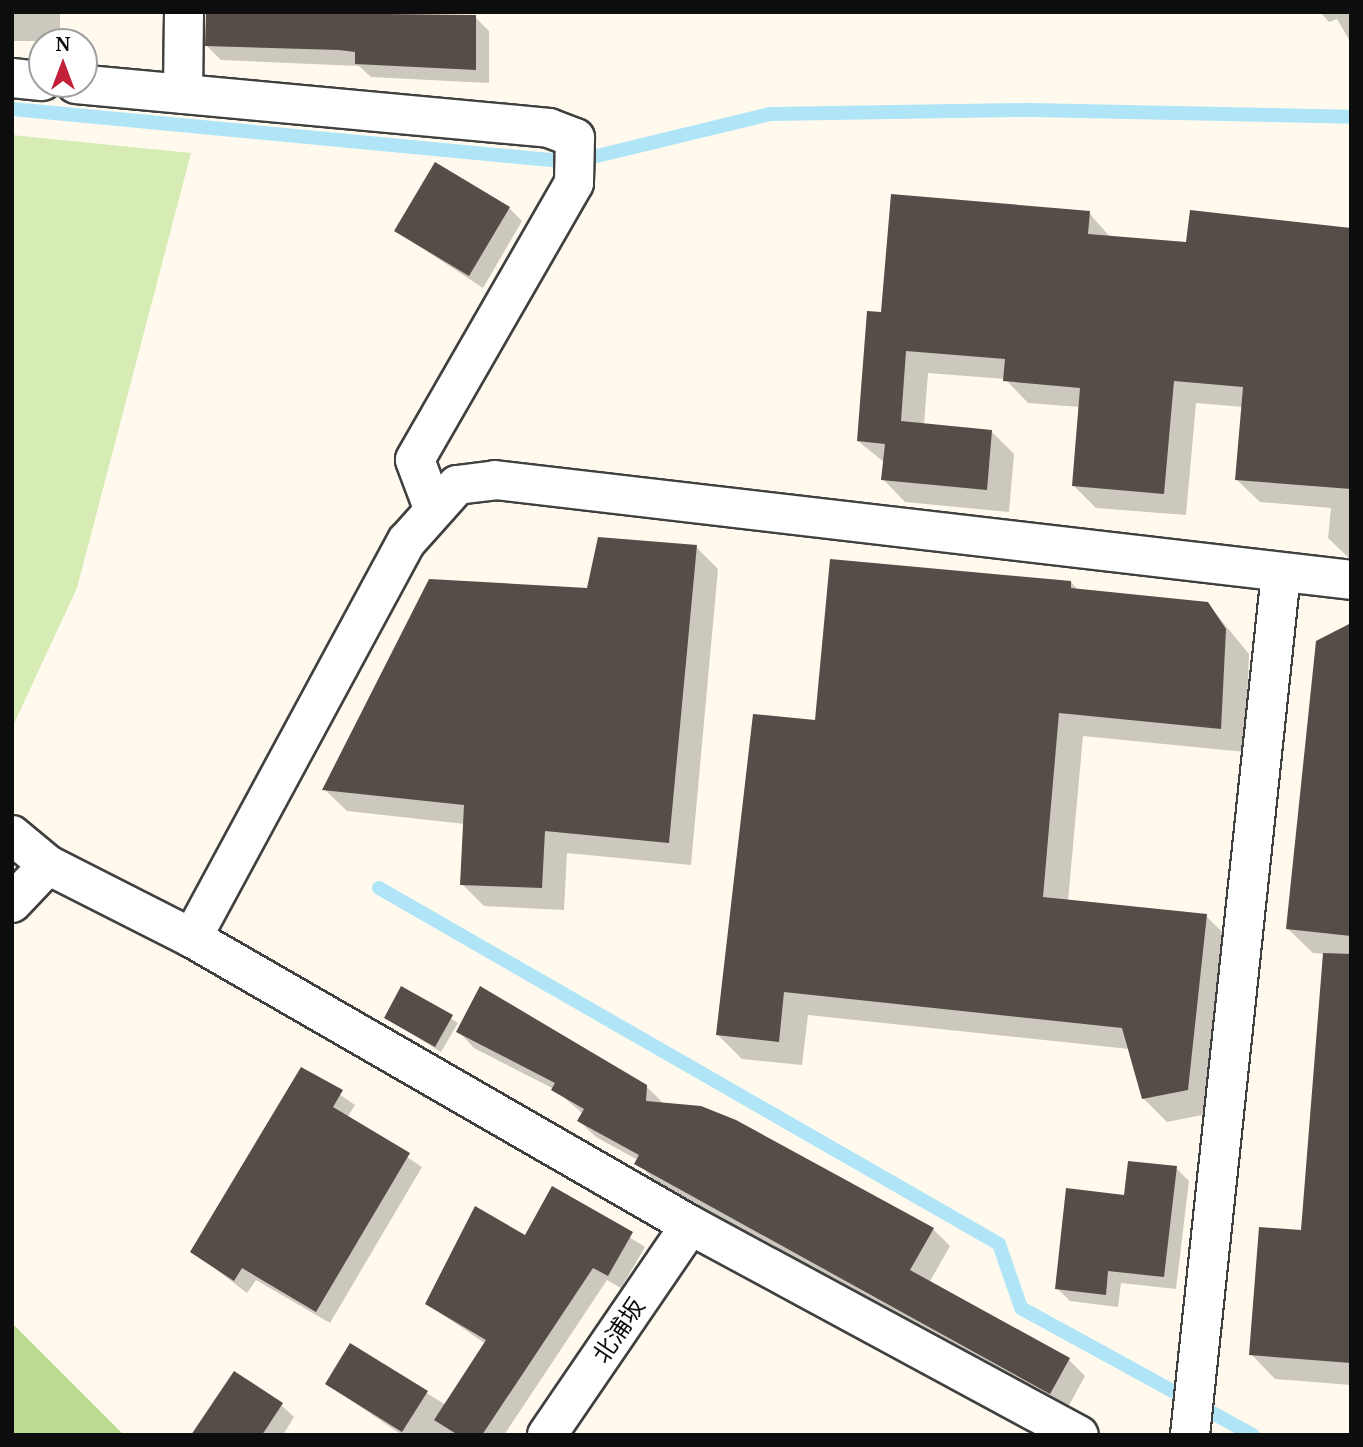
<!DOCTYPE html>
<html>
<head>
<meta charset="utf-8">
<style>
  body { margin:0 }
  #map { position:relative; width:1363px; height:1447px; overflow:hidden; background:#fffaed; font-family:"Noto Serif","Noto Sans JP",serif }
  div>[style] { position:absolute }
  .green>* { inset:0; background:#d7ebb5 }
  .forest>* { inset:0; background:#bcdc94 }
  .shadow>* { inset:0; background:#0003 }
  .stream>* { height:14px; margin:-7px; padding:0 7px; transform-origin:7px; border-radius:7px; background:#b0e5f8 }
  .building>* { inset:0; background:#564d49 }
  .roads { filter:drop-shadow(2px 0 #404040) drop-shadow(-2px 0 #404040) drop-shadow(0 2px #404040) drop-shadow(0 -2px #404040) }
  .street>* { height:38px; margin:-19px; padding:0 19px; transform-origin:19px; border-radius:19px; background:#fff }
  span { translate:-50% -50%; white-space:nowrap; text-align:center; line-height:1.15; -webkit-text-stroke:7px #fff; paint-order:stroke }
  .street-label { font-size:24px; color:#0d0d0d }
  .frame { position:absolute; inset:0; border:14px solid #0d0d0d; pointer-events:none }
  .north { position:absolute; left:28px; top:28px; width:70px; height:70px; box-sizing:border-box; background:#fff; border:2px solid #9e9e9e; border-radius:50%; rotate:0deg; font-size:19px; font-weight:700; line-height:28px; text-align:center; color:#0d0d0d }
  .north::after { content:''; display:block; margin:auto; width:24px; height:32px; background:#c22039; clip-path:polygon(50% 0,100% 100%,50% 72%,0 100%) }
</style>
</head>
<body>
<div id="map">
  <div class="green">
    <i style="clip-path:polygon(12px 135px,191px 153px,77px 588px,12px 728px)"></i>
  </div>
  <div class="forest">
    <i style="clip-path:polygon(12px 1324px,16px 1327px,124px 1435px,12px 1435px)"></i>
  </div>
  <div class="shadow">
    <i style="clip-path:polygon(12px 12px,60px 12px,60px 41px,12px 41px)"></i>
    <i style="clip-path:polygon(206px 12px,475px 17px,489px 31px,489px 83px,371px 77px,359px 66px,221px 60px,207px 46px)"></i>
    <i style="clip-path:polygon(1320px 12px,1351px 12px,1351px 43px,1337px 19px,1329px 22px)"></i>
    <i style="clip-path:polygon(509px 208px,522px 221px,483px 288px,396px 231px)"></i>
    <i style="clip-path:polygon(1089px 213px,1111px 238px,1188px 244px,1351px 230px,1351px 560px,1328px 538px,1331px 508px,1260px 502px,1237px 480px,1243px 407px,1196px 403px,1186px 515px,1096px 508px,1074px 486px,1080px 407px,1028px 403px,1005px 379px,928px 373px,924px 425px,992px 432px,1014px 454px,1009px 512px,905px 502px,883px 479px,885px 463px,858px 441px,883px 314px)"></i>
    <i style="clip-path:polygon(696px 547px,718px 569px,691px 865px,567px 853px,564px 910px,484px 906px,462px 884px,465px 824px,347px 811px,324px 789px,588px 590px)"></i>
    <i style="clip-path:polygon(1071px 582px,1078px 590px,1207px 603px,1249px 654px,1245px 752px,1083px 736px,1068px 901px,1206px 916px,1230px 940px,1212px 1113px,1167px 1122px,1143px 1098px,1129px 1049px,808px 1015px,802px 1065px,742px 1059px,718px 1035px,817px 722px)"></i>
    <i style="clip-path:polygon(1351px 625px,1351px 1385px,1275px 1379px,1251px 1354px,1303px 1232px,1325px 954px,1313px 953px,1288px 929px)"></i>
    <i style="clip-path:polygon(402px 989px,458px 1023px,441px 1052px,386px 1018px)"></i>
    <i style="clip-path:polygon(458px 1031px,646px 1086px,663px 1103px,735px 1122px,933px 1229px,950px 1246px,929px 1283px,1068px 1359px,1085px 1376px,1067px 1409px,653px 1180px,638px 1160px,596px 1137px,579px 1121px,583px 1114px,554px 1089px,474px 1048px)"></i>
    <i style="clip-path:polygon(302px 1069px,355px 1105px,347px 1118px,422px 1167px,330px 1323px,256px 1280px,247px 1293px,192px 1251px)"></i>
    <i style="clip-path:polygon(1176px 1168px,1189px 1181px,1176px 1289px,1121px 1283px,1118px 1307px,1070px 1301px,1057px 1288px,1126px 1196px)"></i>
    <i style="clip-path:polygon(553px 1189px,645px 1247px,621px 1288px,607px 1280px,504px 1435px,402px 1435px,327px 1384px,350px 1346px,446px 1405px,486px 1344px,427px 1304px,525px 1238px)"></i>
    <i style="clip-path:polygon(281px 1405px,294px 1417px,283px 1435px,213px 1435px)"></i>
  </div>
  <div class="stream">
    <i style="left:12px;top:109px;width:563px;rotate:5.41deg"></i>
    <i style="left:572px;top:162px;width:204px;rotate:-13.6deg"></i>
    <i style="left:770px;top:114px;width:260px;rotate:-0.9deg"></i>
    <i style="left:1030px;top:110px;width:321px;rotate:1.2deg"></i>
    <i style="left:379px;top:888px;width:715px;rotate:29.86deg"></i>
    <i style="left:999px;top:1244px;width:68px;rotate:71deg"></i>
    <i style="left:1021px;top:1308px;width:264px;rotate:28.7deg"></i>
  </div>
  <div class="building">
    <i style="clip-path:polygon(206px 12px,476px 15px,476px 70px,355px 64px,355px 52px,339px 50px,205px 46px)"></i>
    <i style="clip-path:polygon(435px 162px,510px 207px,469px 276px,394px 231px)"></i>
    <i style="clip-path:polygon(891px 194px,1090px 211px,1088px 234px,1186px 242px,1190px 210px,1351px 228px,1351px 489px,1235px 480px,1243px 387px,1174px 381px,1164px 494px,1072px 486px,1080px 388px,1003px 381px,1005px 359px,906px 351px,901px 421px,992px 430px,987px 490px,881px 480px,885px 444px,857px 441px,867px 311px,881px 312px)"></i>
    <i style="clip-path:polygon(598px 537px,697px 545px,669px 843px,545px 831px,542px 888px,460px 885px,464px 805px,322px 790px,429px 579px,587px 588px)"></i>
    <i style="clip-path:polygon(830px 559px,1071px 581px,1071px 588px,1208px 602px,1226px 629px,1221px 729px,1059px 713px,1043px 897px,1207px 914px,1188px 1090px,1142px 1099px,1122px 1028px,784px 992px,779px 1042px,716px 1035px,753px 714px,815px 720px)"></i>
    <i style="clip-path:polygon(1351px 623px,1351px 936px,1286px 929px,1316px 641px)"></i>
    <i style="clip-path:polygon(1323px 953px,1351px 954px,1351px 1363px,1249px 1355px,1259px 1227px,1301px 1230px)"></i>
    <i style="clip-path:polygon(401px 986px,453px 1015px,435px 1047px,384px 1018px)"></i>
    <i style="clip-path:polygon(480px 986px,647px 1085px,646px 1101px,701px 1106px,736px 1120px,934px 1228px,910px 1270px,1070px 1358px,1050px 1394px,634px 1164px,639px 1155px,577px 1121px,584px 1109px,551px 1090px,555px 1083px,456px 1032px)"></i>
    <i style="clip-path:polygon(301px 1067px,343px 1090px,333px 1107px,410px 1153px,316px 1312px,242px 1268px,234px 1281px,190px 1252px)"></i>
    <i style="clip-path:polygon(1128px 1161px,1177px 1166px,1164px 1277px,1108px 1271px,1106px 1295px,1055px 1289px,1066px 1188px,1124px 1195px)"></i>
    <i style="clip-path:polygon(552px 1186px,633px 1232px,608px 1276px,593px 1268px,482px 1435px,458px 1435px,434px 1420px,486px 1340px,425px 1304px,475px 1206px,525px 1235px)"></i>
    <i style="clip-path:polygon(350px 1343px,428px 1391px,402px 1432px,325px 1384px)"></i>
    <i style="clip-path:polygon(234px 1371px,283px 1403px,262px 1435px,191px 1435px)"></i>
  </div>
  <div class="roads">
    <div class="street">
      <i style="left:12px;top:78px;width:30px;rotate:6deg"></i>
      <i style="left:76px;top:84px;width:475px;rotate:5.3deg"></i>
      <i style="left:549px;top:128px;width:28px;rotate:21deg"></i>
      <i style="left:575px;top:138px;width:45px;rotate:91.3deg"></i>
      <i style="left:574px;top:183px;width:319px;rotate:119.9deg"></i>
      <i style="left:415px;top:460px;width:51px;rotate:69.4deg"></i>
      <i style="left:183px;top:94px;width:82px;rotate:-89.3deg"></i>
      <i style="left:12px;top:835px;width:47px;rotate:39.8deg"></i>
      <i style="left:48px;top:865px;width:161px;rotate:26.9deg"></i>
      <i style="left:192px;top:938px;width:575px;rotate:29.96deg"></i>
      <i style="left:690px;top:1225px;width:442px;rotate:28.4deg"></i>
      <i style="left:12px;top:903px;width:52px;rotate:-46.5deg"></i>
      <i style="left:192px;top:938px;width:451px;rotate:-61.6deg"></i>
      <i style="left:407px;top:541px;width:75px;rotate:-48.2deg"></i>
      <i style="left:457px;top:485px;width:38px;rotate:-7deg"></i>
      <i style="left:495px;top:480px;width:862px;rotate:6.66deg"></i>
      <i style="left:547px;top:1435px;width:254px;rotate:-55.7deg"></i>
      <i style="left:1190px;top:1435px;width:867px;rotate:-83.97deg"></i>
    </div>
  </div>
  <div class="street-label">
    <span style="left:618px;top:1330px;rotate:-56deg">北浦坂</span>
  </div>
  <div class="frame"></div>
  <div class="north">N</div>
</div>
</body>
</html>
